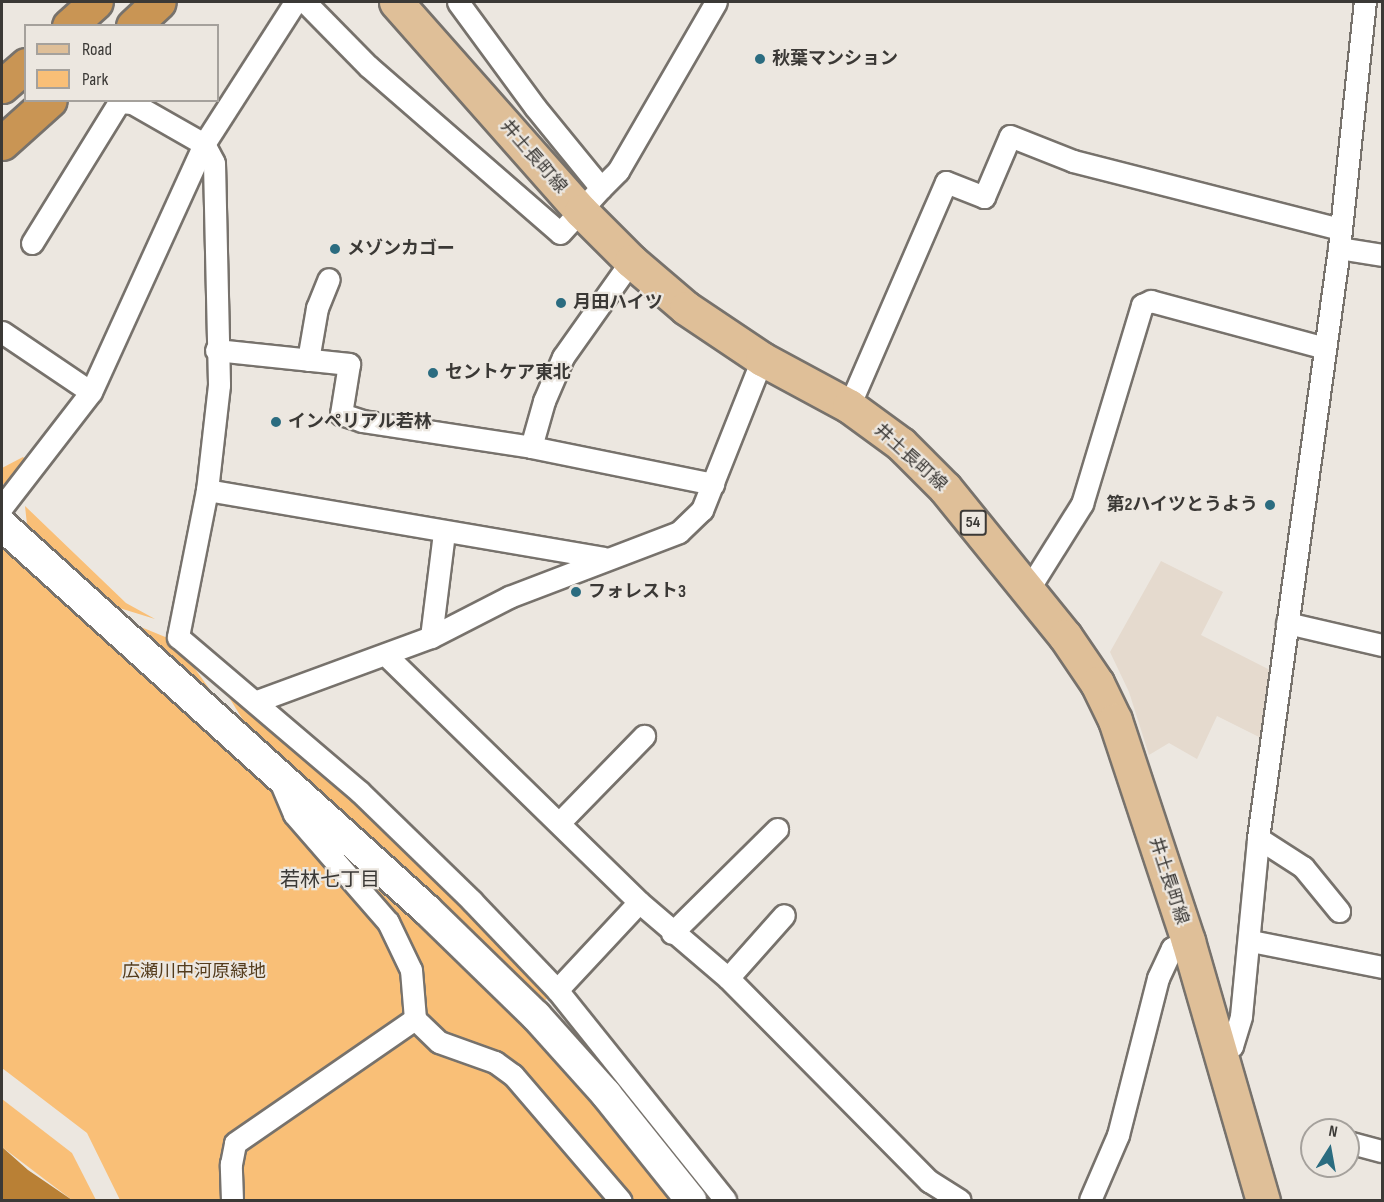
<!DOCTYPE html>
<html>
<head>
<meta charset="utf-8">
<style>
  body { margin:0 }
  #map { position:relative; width:1384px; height:1202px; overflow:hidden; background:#ece7e0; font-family:"Sofia Sans Condensed","Noto Sans JP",sans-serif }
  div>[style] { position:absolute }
  .built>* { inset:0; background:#e5dace }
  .green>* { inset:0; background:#f9bf77 }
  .water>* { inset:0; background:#b98035 }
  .roads { filter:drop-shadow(2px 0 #77726c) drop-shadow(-2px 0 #77726c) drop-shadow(0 2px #77726c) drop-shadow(0 -2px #77726c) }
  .street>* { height:21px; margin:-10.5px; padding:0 10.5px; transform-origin:10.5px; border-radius:10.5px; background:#fff }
  .secondary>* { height:30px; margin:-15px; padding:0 15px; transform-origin:15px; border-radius:15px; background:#fff }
  .primary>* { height:33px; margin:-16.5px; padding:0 16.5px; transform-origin:16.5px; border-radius:16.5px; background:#dfbf98 }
  .highway>* { height:33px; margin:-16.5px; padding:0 16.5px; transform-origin:16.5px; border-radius:16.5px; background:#c99554 }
  .dots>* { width:16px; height:16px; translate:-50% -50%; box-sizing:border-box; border:3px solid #ece7e0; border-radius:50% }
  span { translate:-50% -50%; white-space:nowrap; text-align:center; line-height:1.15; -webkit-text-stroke:4.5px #ece7e0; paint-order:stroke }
  .shield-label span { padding:2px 4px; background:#ece7e0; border:2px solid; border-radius:4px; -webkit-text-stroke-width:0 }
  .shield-label { font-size:16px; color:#3b3936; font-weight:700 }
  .poi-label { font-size:18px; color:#3b3936; font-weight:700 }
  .left { translate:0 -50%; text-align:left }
  .right { translate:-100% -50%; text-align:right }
  .street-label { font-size:18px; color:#3b3936 }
  .park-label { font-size:18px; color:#543c1c }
  .neighbourhood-label { font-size:20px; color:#3b3936 }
  .frame { position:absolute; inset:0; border:3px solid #3b3936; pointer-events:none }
  .legend { position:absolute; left:24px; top:24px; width:195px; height:78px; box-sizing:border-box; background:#ece7e0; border:2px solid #a5a19c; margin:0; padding:8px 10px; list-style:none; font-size:18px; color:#3b3936 }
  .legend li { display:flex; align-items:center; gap:12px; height:30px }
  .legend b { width:30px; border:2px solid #a5a19c }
  .north { position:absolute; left:1300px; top:1118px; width:60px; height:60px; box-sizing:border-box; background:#ece7e0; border:2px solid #a5a19c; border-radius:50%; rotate:11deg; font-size:16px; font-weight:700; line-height:24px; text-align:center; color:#3b3936 }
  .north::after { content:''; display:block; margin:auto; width:21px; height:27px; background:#2b6c80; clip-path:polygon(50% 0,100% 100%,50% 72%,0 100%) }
</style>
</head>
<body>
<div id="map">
  <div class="built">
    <i style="clip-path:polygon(1161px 561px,1223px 592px,1201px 635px,1274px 672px,1263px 739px,1217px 716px,1197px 759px,1169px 743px,1149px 755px,1129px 692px,1110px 652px)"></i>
  </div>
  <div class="green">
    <i style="clip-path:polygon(23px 457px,29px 463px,22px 471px,2px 485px,2px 468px)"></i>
    <i style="clip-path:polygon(25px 506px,126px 603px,155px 619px,100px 602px,28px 534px)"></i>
    <i style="clip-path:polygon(5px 544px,525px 1019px,680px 1200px,120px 1200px,87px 1133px,2px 1068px,2px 547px,14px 556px)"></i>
    <i style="clip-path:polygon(107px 613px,175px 641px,239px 730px)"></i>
    <i style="clip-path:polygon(225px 691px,315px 760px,552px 994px,539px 1006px,258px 744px)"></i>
    <i style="clip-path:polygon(2px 1099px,72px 1153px,96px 1200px,72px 1200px,2px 1147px)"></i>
  </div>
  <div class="water">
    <i style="clip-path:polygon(2px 1147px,28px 1170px,72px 1200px,2px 1200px)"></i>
  </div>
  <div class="roads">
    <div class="street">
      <i style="left:305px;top:2px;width:90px;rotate:45.5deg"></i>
      <i style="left:368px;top:66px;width:254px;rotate:41deg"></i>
      <i style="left:560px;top:233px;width:61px;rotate:-47.7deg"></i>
      <i style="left:601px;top:188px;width:104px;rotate:-129.2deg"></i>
      <i style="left:535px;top:107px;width:130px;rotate:-126.3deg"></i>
      <i style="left:601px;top:188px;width:24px;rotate:-45deg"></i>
      <i style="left:618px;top:171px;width:195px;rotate:-59.9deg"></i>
      <i style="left:32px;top:243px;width:166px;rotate:-58.3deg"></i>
      <i style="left:119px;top:102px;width:13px;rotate:4deg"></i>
      <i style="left:132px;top:103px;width:83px;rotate:29.7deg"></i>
      <i style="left:204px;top:144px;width:21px;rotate:62deg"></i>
      <i style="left:214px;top:163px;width:222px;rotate:88.7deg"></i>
      <i style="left:219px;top:385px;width:106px;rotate:96.5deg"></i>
      <i style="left:207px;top:490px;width:150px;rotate:101.2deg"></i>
      <i style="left:178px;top:637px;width:239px;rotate:40.4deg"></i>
      <i style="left:360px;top:792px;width:156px;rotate:44.2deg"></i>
      <i style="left:472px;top:901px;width:123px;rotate:46.3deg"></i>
      <i style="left:557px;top:990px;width:269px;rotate:51.3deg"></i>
      <i style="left:1339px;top:248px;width:44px;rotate:9.2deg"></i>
      <i style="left:2px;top:332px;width:107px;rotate:34deg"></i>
      <i style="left:216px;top:350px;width:134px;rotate:6deg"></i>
      <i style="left:349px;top:364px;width:51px;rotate:99.1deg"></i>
      <i style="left:341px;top:414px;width:22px;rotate:18deg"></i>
      <i style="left:362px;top:421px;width:171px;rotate:8.7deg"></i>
      <i style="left:531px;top:447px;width:186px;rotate:11.5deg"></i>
      <i style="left:308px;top:360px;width:53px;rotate:-80.2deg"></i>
      <i style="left:317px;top:308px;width:31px;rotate:-68deg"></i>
      <i style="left:849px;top:406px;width:244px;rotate:-66.6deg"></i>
      <i style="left:946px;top:182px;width:41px;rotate:21.5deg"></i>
      <i style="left:984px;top:197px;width:66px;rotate:-66.9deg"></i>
      <i style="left:1010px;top:136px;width:68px;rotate:21.6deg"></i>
      <i style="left:1073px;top:161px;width:276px;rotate:14.3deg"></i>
      <i style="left:531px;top:447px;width:48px;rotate:-74.2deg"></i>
      <i style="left:544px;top:401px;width:48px;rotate:-66.6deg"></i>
      <i style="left:563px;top:357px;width:118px;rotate:-54.7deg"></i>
      <i style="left:207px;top:490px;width:402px;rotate:9.7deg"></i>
      <i style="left:2px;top:507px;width:145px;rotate:-52.3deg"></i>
      <i style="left:91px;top:392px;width:273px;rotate:-65.5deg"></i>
      <i style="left:204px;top:144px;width:169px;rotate:-57.3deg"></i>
      <i style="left:1028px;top:590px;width:102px;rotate:-57.9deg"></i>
      <i style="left:1082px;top:504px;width:208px;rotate:-73.2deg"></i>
      <i style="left:1142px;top:305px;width:10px;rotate:-24deg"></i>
      <i style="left:1151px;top:301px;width:180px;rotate:15.1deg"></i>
      <i style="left:1287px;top:623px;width:98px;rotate:13deg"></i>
      <i style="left:431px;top:637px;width:106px;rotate:-82.9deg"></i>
      <i style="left:389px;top:653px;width:7px;rotate:74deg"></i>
      <i style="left:391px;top:660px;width:347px;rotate:44.3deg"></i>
      <i style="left:639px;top:902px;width:117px;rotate:40.5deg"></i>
      <i style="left:728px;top:978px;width:286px;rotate:45.3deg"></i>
      <i style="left:929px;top:1181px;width:36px;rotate:32deg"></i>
      <i style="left:257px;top:701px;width:185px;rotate:-20.2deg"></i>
      <i style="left:431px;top:637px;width:88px;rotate:-27.1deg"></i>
      <i style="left:509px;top:597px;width:182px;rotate:-20.9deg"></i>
      <i style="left:679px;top:532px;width:32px;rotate:-44deg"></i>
      <i style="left:702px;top:510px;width:162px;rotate:-68.3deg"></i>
      <i style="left:280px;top:781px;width:36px;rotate:67deg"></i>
      <i style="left:294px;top:814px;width:143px;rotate:49deg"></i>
      <i style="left:388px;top:922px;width:53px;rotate:64.4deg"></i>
      <i style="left:411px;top:970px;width:49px;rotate:85.3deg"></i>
      <i style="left:559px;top:823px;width:122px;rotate:-45.7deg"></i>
      <i style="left:1258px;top:838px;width:54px;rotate:32.8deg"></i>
      <i style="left:1303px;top:867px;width:57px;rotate:50.7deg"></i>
      <i style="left:672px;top:933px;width:148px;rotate:-44.7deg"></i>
      <i style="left:1251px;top:941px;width:134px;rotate:11.2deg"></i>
      <i style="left:728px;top:978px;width:84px;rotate:-48.4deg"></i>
      <i style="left:557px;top:990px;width:120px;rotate:-47deg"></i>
      <i style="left:1221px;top:1051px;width:12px;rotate:-24deg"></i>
      <i style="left:1232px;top:1046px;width:31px;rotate:-73deg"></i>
      <i style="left:1241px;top:1016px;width:179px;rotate:-84.5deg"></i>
      <i style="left:1258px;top:838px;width:596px;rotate:-82.18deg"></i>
      <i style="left:1339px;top:248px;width:247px;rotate:-84deg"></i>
      <i style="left:1348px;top:1142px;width:35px;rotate:15deg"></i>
      <i style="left:232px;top:1200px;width:36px;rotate:-92deg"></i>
      <i style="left:231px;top:1164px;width:21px;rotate:-79deg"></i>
      <i style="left:235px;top:1143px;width:219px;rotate:-34.6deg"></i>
      <i style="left:415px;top:1019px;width:33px;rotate:44deg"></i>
      <i style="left:439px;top:1042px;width:59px;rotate:19.7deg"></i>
      <i style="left:495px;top:1062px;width:22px;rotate:36deg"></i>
      <i style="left:513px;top:1075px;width:165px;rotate:49.4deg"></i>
      <i style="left:1090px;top:1200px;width:71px;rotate:-66.7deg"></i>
      <i style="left:1118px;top:1135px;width:162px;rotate:-75.7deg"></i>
      <i style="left:1158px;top:978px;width:33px;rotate:-65deg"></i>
      <i style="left:1172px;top:948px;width:17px;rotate:-24deg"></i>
    </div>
    <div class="secondary">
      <i style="left:2px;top:525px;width:573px;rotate:42.17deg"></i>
      <i style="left:427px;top:910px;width:152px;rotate:44.2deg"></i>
      <i style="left:536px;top:1016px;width:105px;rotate:48.1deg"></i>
      <i style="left:606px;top:1094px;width:136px;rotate:51.3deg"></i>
    </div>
    <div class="primary">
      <i style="left:396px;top:2px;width:279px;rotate:48.5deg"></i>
      <i style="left:581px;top:211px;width:71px;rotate:45deg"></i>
      <i style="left:631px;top:261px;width:72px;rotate:40.5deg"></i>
      <i style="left:686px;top:308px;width:92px;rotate:33.9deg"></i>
      <i style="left:762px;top:359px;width:99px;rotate:28.4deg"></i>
      <i style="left:849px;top:406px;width:64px;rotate:36.2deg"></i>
      <i style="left:901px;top:444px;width:62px;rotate:45deg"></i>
      <i style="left:945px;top:488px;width:191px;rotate:51deg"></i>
      <i style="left:1065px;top:636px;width:57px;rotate:55.8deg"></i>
      <i style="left:1097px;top:683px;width:41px;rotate:64.1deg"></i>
      <i style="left:1115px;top:720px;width:233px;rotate:71.7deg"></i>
      <i style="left:1188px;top:941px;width:270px;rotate:73.9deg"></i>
    </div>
    <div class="highway">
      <i style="left:69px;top:26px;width:36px;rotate:-42deg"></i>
      <i style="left:133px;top:26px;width:35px;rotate:-43deg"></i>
      <i style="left:2px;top:86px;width:32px;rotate:-41deg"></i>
      <i style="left:2px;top:143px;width:64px;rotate:-41.9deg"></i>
    </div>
  </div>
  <div class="dots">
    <i style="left:760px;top:59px;background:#2b6c80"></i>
    <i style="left:335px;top:249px;background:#2b6c80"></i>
    <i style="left:561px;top:303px;background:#2b6c80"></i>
    <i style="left:433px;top:373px;background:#2b6c80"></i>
    <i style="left:276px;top:422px;background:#2b6c80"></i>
    <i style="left:1270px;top:505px;background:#2b6c80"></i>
    <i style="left:576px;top:592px;background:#2b6c80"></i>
  </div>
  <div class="shield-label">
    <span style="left:973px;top:523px">54</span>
  </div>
  <div class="poi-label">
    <span class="left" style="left:772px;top:59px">秋葉マンション</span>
    <span class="left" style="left:347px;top:249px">メゾンカゴー</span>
    <span class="left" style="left:573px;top:303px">月田ハイツ</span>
    <span class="left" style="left:445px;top:373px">セントケア東北</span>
    <span class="left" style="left:288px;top:422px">インペリアル若林</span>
    <span class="right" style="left:1258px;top:505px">第2ハイツとうよう</span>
    <span class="left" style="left:588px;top:592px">フォレスト3</span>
  </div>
  <div class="street-label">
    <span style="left:533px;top:157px;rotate:49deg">井土長町線</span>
    <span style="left:910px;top:458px;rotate:42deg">井土長町線</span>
    <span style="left:1168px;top:881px;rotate:72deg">井土長町線</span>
  </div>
  <div class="park-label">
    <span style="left:194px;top:972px">広瀬川中河原緑地</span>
  </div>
  <div class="neighbourhood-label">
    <span style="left:330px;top:880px">若林七丁目</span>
  </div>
  <div class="frame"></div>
  <ul class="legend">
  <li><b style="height:8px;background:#dfbf98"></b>Road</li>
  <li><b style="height:16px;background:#f9bf77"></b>Park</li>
  </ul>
  <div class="north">N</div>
</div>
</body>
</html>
